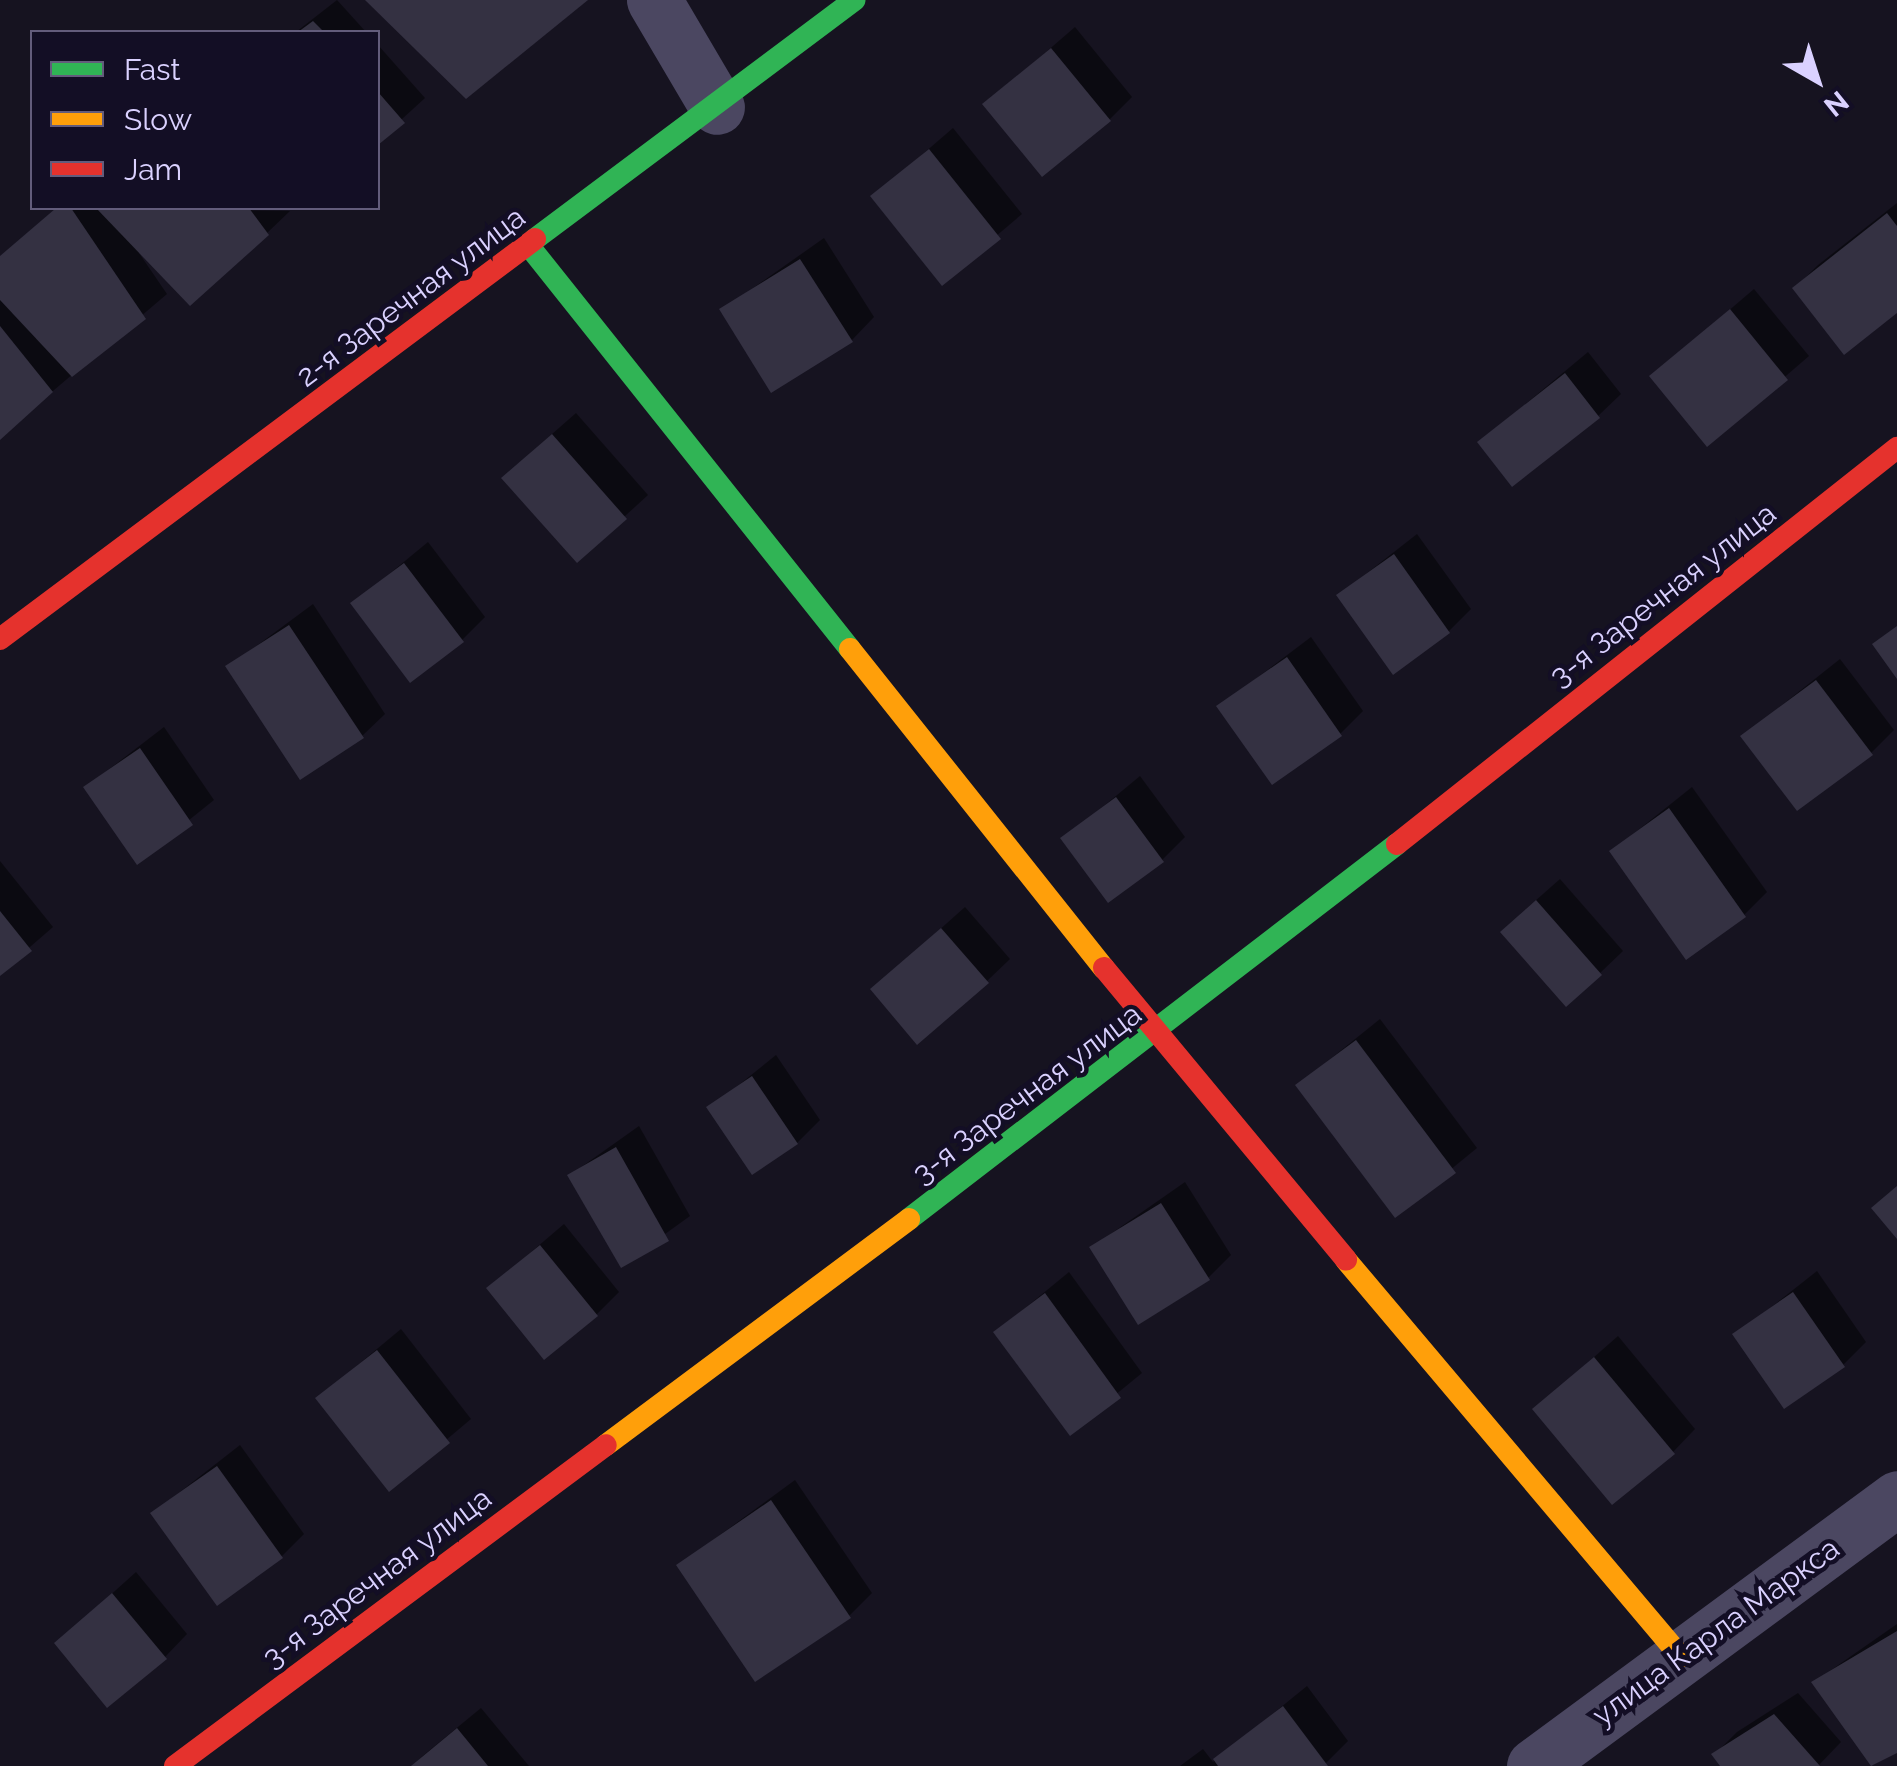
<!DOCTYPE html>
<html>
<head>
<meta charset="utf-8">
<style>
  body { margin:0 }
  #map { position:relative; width:1897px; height:1766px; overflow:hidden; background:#161320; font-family:Raleway,sans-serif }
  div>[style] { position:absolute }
  .shadow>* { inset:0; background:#0007 }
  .building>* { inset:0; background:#343142 }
  .street>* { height:55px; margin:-27.5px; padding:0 27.5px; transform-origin:27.5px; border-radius:27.5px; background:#4b4761 }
  .fast>* { height:22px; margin:-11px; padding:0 11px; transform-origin:11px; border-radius:11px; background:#30b455 }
  .slow>* { height:22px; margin:-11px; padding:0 11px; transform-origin:11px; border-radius:11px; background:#ff9f0a }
  .jam>* { height:22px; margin:-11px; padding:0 11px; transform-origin:11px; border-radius:11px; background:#e5322d }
  span { translate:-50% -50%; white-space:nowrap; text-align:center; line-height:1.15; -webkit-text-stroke:9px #130e25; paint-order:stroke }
  .street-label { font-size:30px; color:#dad1ff }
  .legend { position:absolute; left:30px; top:30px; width:350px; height:180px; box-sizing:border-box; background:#130e25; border:2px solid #635c7c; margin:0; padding:12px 18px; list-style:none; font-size:30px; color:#dad1ff }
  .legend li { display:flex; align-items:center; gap:20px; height:50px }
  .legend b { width:50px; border:2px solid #635c7c }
  .north { position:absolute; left:1767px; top:30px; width:100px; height:100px; -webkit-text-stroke:8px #130e25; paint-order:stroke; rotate:141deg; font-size:28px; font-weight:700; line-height:40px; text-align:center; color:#dad1ff }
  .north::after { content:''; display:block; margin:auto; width:35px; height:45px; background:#dad1ff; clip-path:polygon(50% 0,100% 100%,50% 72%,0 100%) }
</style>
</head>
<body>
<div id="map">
  <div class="shadow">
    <i style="clip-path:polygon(337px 0,366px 32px,296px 32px)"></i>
    <i style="clip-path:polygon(1075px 27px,1132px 97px,1109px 120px,986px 104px)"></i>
    <i style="clip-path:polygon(378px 45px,425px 98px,378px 141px)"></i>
    <i style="clip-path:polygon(953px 128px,1022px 214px,942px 282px,873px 197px)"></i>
    <i style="clip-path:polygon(1897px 203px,1897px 309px,1795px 288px,1818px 265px)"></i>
    <i style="clip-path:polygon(56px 208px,290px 211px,267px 233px,139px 253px,167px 294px,0 436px,0 257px)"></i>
    <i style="clip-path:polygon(824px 238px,874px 317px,852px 340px,722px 310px)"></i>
    <i style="clip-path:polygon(1754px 289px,1809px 356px,1708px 443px,1652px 376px)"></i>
    <i style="clip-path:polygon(1588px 352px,1621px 394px,1598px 416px,1480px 442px)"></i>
    <i style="clip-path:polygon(576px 413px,648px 495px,577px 560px,527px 456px)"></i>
    <i style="clip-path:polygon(1417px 534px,1471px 609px,1449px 631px,1339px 595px)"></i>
    <i style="clip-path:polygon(428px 542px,485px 617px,462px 640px,354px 603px)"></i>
    <i style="clip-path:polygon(313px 604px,385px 714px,362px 736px,228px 667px)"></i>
    <i style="clip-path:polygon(1311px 637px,1363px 711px,1340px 734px,1220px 706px)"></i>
    <i style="clip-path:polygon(1840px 659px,1894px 730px,1871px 753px,1743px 736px)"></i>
    <i style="clip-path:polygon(164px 727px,214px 800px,138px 861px,86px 787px)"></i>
    <i style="clip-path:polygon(1140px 776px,1185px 837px,1162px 860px,1064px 839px)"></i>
    <i style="clip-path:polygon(1692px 787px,1767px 892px,1744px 915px,1612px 851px)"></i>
    <i style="clip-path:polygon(0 861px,53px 927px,0 973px)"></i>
    <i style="clip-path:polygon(1560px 879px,1623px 951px,1600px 973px,1526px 909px)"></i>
    <i style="clip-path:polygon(965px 907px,1010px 959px,987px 981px,873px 989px)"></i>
    <i style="clip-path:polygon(1380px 1019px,1477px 1148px,1395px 1215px,1298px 1085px)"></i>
    <i style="clip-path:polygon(776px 1055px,820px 1120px,797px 1143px,710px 1108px)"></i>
    <i style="clip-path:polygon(639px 1126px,690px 1216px,622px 1265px,570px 1175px)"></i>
    <i style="clip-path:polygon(1185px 1182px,1231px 1255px,1208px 1278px,1092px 1247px)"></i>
    <i style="clip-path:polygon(564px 1224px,619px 1292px,596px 1315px,489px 1288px)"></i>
    <i style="clip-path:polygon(1817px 1271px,1866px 1342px,1843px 1365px,1736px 1335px)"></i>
    <i style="clip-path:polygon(1069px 1272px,1142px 1373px,1070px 1432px,996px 1332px)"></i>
    <i style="clip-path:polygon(401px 1329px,471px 1419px,389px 1488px,318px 1398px)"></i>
    <i style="clip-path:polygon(1618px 1336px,1695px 1429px,1673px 1452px,1535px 1409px)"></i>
    <i style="clip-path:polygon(240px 1445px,304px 1534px,282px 1556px,153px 1513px)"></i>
    <i style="clip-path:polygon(795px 1480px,872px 1593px,849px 1616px,679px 1565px)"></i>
    <i style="clip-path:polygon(136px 1572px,187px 1634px,165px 1657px,57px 1643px)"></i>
    <i style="clip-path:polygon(1897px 1624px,1897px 1750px,1873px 1765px,1814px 1682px)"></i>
    <i style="clip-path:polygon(1307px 1686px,1348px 1741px,1323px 1766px,1180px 1766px,1203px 1749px,1213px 1762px)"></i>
    <i style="clip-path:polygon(1798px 1693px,1841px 1742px,1818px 1766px,1723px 1766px,1715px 1754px,1737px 1732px)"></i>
    <i style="clip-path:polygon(481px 1708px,529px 1766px,412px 1766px,425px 1754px)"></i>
  </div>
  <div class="building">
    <i style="clip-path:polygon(365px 0,588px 0,466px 99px)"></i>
    <i style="clip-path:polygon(313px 21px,324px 32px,298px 32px)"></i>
    <i style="clip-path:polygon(1051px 48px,1111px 121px,1042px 177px,982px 104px)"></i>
    <i style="clip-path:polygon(378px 92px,405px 123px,378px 145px)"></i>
    <i style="clip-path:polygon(929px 149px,1001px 239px,942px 286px,870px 196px)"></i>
    <i style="clip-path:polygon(56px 208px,71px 208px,146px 319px,72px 377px,0 300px,0 256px)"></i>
    <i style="clip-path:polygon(96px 208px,249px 208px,269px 235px,190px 306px)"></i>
    <i style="clip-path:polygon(1887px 213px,1897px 226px,1897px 313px,1844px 355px,1792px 288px)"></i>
    <i style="clip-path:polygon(800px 259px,853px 342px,771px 393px,719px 309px)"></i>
    <i style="clip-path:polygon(1730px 309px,1788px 380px,1707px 447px,1649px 376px)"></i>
    <i style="clip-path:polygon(0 326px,53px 392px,0 440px)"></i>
    <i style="clip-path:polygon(1565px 373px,1600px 418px,1512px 487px,1477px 442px)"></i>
    <i style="clip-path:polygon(552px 434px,627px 519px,577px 563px,501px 478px)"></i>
    <i style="clip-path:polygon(1394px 554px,1450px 633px,1393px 675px,1336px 595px)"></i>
    <i style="clip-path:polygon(404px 563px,464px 642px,410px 683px,350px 603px)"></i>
    <i style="clip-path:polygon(289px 625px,364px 738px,300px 780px,225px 666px)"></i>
    <i style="clip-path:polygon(1897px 626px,1897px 679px,1872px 644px)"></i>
    <i style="clip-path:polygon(1287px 657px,1342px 736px,1272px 785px,1216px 706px)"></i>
    <i style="clip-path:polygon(1816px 680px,1873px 755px,1797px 811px,1740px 736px)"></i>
    <i style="clip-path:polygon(140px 748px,193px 825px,137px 865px,83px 787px)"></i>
    <i style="clip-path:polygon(1116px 797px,1164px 862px,1108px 903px,1060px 838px)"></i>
    <i style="clip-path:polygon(1669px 808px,1746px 917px,1686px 960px,1609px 851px)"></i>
    <i style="clip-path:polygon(1536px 900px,1602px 975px,1566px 1007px,1500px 932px)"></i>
    <i style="clip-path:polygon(0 911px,32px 951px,0 976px)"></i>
    <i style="clip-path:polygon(941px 928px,989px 983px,917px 1045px,870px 989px)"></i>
    <i style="clip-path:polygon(1356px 1040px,1456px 1173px,1395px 1218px,1295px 1085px)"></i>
    <i style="clip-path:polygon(752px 1076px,798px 1144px,752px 1175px,706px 1107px)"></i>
    <i style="clip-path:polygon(616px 1147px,669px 1241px,621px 1268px,567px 1175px)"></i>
    <i style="clip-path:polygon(1897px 1186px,1897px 1239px,1871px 1208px)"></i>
    <i style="clip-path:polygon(1161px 1203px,1210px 1280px,1138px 1325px,1089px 1247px)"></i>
    <i style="clip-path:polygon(540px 1245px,598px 1316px,544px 1360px,486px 1288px)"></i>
    <i style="clip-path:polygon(1793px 1292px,1845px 1367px,1784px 1409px,1732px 1334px)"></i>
    <i style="clip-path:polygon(1045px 1293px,1121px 1398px,1070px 1436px,993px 1332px)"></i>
    <i style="clip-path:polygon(377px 1350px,450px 1443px,389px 1492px,315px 1398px)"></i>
    <i style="clip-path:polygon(1594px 1357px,1675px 1454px,1612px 1505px,1532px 1409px)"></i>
    <i style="clip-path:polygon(217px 1466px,283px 1558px,217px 1606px,150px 1513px)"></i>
    <i style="clip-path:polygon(771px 1500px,851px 1618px,755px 1682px,676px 1565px)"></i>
    <i style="clip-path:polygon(112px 1593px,167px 1659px,107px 1708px,54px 1643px)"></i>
    <i style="clip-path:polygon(1897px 1631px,1897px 1753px,1871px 1766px,1811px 1682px)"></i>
    <i style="clip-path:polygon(1283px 1706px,1328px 1766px,1218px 1766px,1213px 1759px)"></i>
    <i style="clip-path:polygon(1774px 1714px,1820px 1766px,1720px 1766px,1711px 1754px)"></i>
    <i style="clip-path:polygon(457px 1728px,488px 1766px,411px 1766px)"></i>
  </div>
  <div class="street">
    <i style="left:654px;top:0;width:124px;rotate:59.5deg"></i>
    <i style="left:1534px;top:1766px;width:451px;rotate:-36.4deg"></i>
  </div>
  <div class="fast">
    <i style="left:535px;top:239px;width:399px;rotate:-36.8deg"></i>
    <i style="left:529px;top:246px;width:515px;rotate:51.46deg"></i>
    <i style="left:909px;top:1219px;width:615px;rotate:-37.54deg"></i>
  </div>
  <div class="slow">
    <i style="left:850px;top:649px;width:408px;rotate:51.5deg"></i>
    <i style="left:1346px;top:1260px;width:519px;rotate:49.84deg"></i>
    <i style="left:606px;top:1445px;width:378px;rotate:-36.7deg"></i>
  </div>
  <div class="jam">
    <i style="left:0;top:639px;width:668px;rotate:-36.78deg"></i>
    <i style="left:1397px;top:844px;width:638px;rotate:-38.38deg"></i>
    <i style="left:1104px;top:968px;width:379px;rotate:50.3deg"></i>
    <i style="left:175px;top:1766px;width:537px;rotate:-36.68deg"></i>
  </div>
  <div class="street-label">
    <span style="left:411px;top:297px;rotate:-37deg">2-я Заречная улица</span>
    <span style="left:1663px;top:595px;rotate:-38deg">3-я Заречная улица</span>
    <span style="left:1027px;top:1094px;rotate:-37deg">3-я Заречная улица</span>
    <span style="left:377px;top:1578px;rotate:-37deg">3-я Заречная улица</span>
    <span style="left:1716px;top:1632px;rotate:-36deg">улица Карла Маркса</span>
  </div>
  <ul class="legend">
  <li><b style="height:12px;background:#30b455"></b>Fast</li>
  <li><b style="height:12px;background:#ff9f0a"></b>Slow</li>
  <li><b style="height:12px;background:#e5322d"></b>Jam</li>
  </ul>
  <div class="north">N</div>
</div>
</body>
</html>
